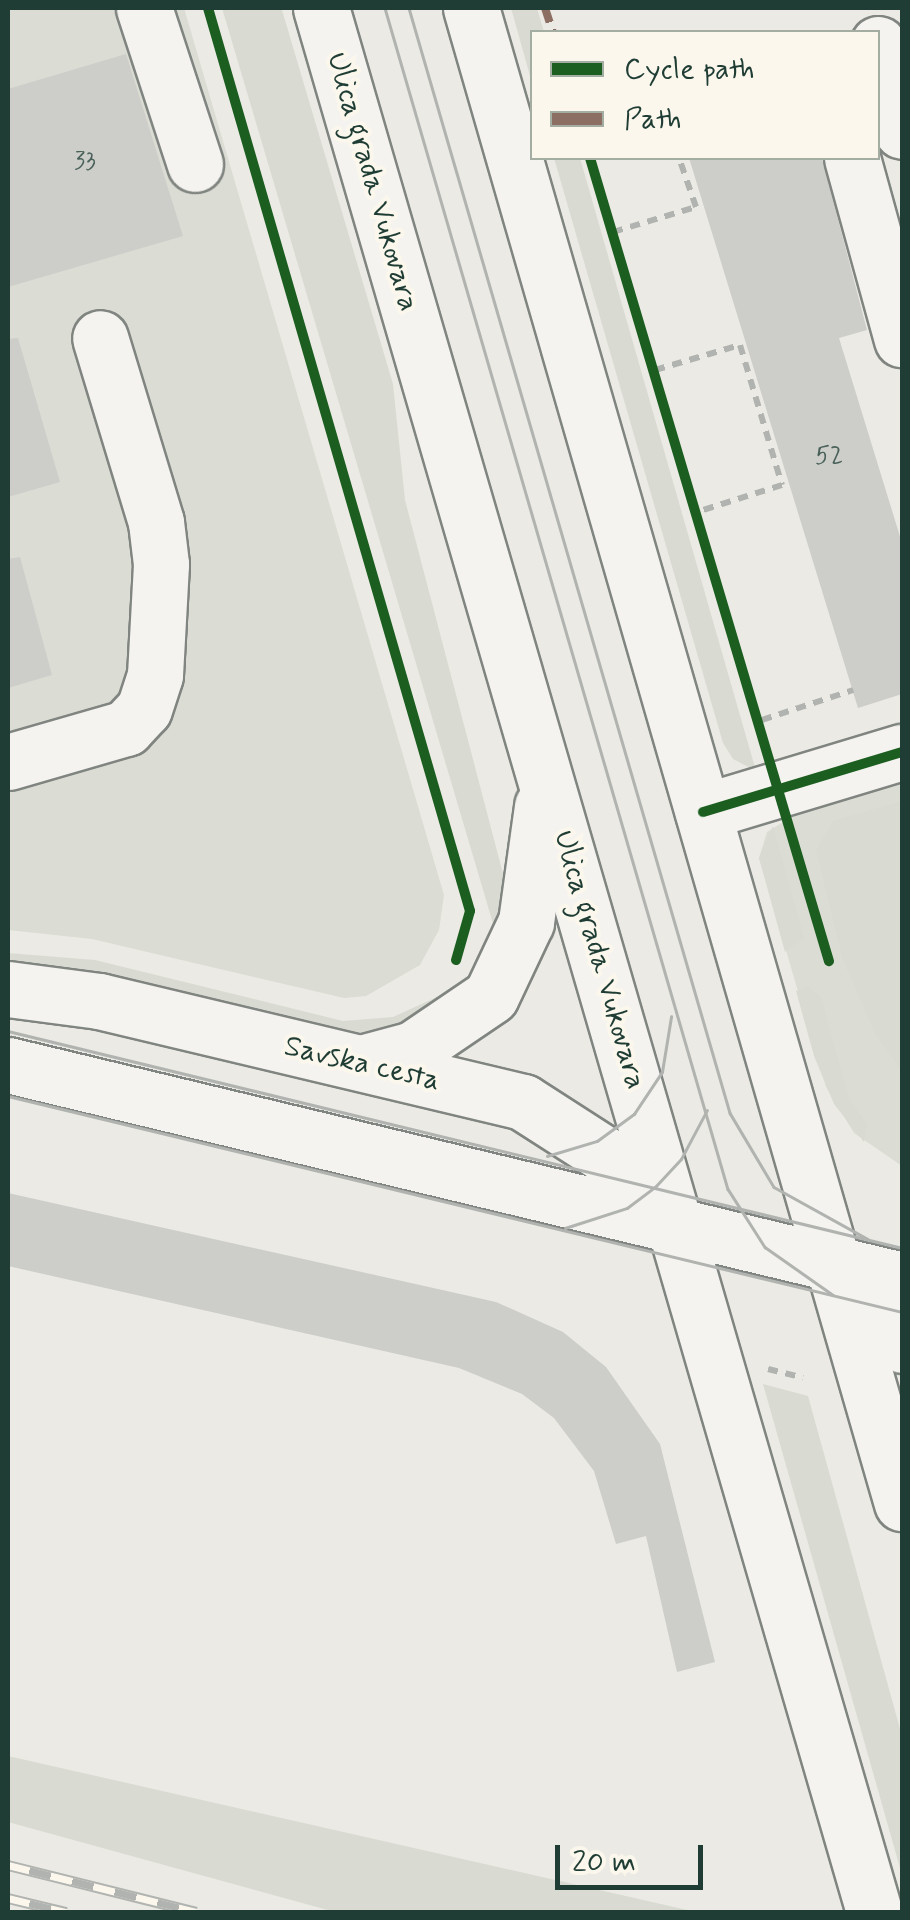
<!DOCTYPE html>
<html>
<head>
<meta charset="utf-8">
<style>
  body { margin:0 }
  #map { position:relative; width:910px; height:1920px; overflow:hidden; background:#ebeae4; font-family:Mynerve,sans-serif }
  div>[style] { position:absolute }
  .built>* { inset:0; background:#dbdcd3 }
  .green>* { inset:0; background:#d9dbd2 }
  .building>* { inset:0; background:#cdceca }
  .path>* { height:6px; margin-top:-3px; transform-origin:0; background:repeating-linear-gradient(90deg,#b0b3af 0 10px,transparent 0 18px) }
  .roads { filter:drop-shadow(2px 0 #808581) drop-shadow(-2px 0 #808581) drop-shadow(0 2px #808581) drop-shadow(0 -2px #808581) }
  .minor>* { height:55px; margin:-27.5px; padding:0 27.5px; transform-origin:27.5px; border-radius:27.5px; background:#f4f3ef }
  .major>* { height:55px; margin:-27.5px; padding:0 27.5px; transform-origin:27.5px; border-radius:27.5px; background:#f4f3ef }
  .tram>* { height:2.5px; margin:-1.25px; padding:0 1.25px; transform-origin:1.25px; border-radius:1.25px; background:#b0b3af }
  .rail>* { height:11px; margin-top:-5.5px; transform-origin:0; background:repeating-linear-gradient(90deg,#fbf7ec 0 22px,#b0b3af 0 44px); box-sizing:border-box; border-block:2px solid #b0b3af }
  .quiet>* { height:8px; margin-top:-4px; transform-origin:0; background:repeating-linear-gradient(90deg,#8d6e63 0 15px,transparent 0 23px) }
  .cycleway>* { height:10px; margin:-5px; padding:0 5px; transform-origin:5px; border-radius:5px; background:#1b5e20 }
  span { translate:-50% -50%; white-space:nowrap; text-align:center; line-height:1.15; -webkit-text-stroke:8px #fbf7ec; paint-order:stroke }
  .number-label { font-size:25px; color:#4a615a }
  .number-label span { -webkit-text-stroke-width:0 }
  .street-label { font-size:30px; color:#1f3d34 }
  .frame { position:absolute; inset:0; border:10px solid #1f3d34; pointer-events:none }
  .legend { position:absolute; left:530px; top:30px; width:350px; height:130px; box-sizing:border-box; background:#fbf7ec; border:2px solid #a3ada2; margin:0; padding:12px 18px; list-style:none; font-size:30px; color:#1f3d34 }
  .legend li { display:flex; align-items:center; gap:20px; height:50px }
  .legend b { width:50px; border:2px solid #a3ada2 }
  .scale { position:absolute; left:555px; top:1845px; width:148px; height:45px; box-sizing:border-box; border:5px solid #1f3d34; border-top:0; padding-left:12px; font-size:30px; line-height:35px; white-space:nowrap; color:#1f3d34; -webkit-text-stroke:8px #fbf7ec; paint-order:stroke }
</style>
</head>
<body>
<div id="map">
  <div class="built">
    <i style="clip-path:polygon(8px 8px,184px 8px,444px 895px,439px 930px,420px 965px,366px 996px,344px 998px,92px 939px,8px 930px)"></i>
    <i style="clip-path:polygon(902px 781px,902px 1166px,854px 1133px,826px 1087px,759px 858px,767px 832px,806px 808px)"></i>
  </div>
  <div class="green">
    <i style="clip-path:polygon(222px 8px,282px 10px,393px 384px,405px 500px,507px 889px,497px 937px)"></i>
    <i style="clip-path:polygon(511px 8px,537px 8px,544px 32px,532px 32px,532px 83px)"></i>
    <i style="clip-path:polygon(554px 158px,580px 158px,756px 771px,733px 759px,723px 743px)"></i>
    <i style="clip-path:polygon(902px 801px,902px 1072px,875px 1033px,842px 957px,816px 850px,833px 821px)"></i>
    <i style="clip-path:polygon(773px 826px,804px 938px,785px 952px,759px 858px)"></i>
    <i style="clip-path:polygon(8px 953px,95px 960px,343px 1021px,393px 1017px,448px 992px,397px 1030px,357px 1035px,8px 968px)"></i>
    <i style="clip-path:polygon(809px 987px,821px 997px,849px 1099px,867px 1124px,864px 1142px,834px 1104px,814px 1056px,796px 991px)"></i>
    <i style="clip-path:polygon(763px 1384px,808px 1396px,902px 1736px,902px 1875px)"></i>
    <i style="clip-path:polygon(8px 1756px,696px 1912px,335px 1912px,8px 1822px)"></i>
  </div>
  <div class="building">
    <i style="clip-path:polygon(126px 54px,183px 236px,8px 287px,8px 89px)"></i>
    <i style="clip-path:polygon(689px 158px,822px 158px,867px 330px,839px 338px,902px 543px,902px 694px,858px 708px)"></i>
    <i style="clip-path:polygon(18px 338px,60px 482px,8px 497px,8px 339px)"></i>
    <i style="clip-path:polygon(20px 557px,52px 675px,8px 688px,8px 559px)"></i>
    <i style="clip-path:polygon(8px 1193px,496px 1302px,563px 1332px,606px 1367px,660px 1444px,715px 1662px,677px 1672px,646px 1536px,616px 1544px,594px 1471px,554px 1418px,522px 1394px,459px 1368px,8px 1266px)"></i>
  </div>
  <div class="path">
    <i style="left:613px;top:232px;width:87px;rotate:-16.8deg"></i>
    <i style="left:696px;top:207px;width:52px;rotate:-109.1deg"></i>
    <i style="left:655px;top:370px;width:89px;rotate:-16.4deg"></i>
    <i style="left:740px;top:345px;width:146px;rotate:73.3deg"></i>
    <i style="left:782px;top:485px;width:89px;rotate:162.4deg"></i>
    <i style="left:762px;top:720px;width:96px;rotate:-18.2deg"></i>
    <i style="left:768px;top:1369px;width:36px;rotate:14deg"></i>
  </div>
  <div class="roads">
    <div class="minor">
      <i style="left:144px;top:8px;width:164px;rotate:71.9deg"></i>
      <i style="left:878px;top:44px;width:90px;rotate:74.6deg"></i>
      <i style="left:852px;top:158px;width:188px;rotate:74.6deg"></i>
      <i style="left:8px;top:762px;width:123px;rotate:-16.1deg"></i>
      <i style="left:126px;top:728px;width:26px;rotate:-47deg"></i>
      <i style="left:144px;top:709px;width:36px;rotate:-72deg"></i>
      <i style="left:155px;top:675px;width:111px;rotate:-86.9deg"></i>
      <i style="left:161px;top:564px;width:42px;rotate:-96.8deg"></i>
      <i style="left:156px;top:522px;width:192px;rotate:-106.9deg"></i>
      <i style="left:703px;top:812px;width:208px;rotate:-16.8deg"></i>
    </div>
    <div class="major">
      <i style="left:321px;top:8px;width:1983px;rotate:73.8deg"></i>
      <i style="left:471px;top:8px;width:1556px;rotate:73.92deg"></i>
      <i style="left:8px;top:989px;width:92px;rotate:7.5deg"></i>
      <i style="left:99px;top:1001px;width:436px;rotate:13.4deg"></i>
      <i style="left:523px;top:1102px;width:96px;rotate:32.7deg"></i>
      <i style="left:604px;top:1154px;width:98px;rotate:45deg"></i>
      <i style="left:361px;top:1063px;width:54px;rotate:-15.1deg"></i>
      <i style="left:413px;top:1049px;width:94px;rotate:-34.2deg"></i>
      <i style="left:491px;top:996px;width:82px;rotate:-64.7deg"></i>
      <i style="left:526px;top:922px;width:117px;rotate:-82.1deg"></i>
      <i style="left:8px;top:1065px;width:919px;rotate:13.52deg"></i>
      <i style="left:846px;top:1282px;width:84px;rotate:48.4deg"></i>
    </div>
  </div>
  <div class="tram">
    <i style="left:385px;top:8px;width:1230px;rotate:73.81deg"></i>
    <i style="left:728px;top:1189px;width:69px;rotate:57.5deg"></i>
    <i style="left:765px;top:1247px;width:83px;rotate:35.2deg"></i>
    <i style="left:409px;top:8px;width:1151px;rotate:73.8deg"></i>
    <i style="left:730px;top:1113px;width:86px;rotate:59.3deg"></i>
    <i style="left:774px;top:1187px;width:107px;rotate:29deg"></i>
    <i style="left:8px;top:1031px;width:920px;rotate:13.64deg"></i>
    <i style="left:8px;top:1096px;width:920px;rotate:13.58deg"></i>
    <i style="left:547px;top:1156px;width:52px;rotate:-16.7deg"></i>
    <i style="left:597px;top:1141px;width:46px;rotate:-36.1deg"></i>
    <i style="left:634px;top:1114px;width:50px;rotate:-56.3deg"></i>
    <i style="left:662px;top:1072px;width:56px;rotate:-80.7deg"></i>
    <i style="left:565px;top:1228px;width:65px;rotate:-17.9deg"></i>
    <i style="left:627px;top:1208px;width:35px;rotate:-37deg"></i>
    <i style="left:655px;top:1187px;width:38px;rotate:-47deg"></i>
    <i style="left:681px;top:1159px;width:55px;rotate:-62deg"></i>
  </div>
  <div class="rail">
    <i style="left:8px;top:1865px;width:194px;rotate:14deg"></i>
    <i style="left:8px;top:1898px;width:60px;rotate:13.6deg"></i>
  </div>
  <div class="quiet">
    <i style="left:545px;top:8px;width:25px;rotate:72deg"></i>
  </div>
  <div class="cycleway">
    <i style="left:208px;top:8px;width:940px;rotate:73.82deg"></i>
    <i style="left:470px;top:911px;width:51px;rotate:105.9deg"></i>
    <i style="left:590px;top:158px;width:838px;rotate:73.43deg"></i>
    <i style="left:703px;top:812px;width:208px;rotate:-16.8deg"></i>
  </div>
  <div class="number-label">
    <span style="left:85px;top:162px">33</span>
    <span style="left:829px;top:457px">52</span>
  </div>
  <div class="street-label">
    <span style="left:372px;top:182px;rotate:74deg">Ulica grada Vukovara</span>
    <span style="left:599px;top:960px;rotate:74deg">Ulica grada Vukovara</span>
    <span style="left:362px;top:1064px;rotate:13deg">Savska cesta</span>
  </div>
  <div class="frame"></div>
  <ul class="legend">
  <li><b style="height:12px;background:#1b5e20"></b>Cycle path</li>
  <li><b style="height:12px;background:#8d6e63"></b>Path</li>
  </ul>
  <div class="scale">20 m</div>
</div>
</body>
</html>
